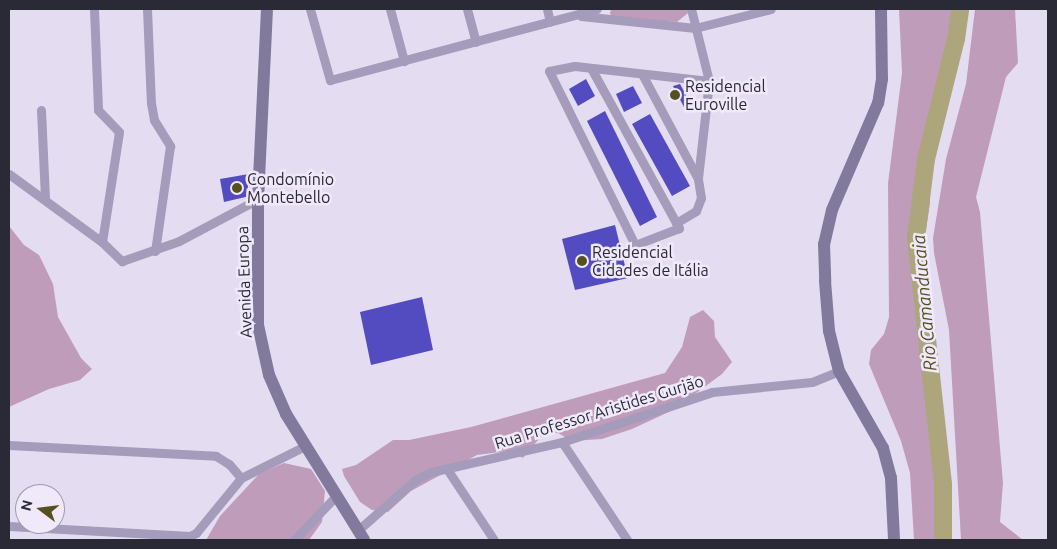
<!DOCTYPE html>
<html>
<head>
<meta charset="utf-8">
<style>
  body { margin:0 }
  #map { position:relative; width:1057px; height:549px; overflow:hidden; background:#e4ddf1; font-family:Ubuntu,sans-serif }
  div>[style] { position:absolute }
  .green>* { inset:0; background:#bf9dba }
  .river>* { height:18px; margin:-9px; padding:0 9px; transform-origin:9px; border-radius:9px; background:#ada67d }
  .building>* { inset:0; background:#534bc0 }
  .street>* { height:9px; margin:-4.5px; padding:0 4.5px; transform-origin:4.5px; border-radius:4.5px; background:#a49cba }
  .secondary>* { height:12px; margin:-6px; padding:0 6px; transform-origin:6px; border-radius:6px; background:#817a9c }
  .dots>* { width:14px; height:14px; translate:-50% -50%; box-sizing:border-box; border:2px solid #efe9f9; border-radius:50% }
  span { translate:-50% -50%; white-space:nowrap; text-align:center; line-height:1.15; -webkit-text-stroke:5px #efe9f9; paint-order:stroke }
  .poi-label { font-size:16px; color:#2a2936 }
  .left { translate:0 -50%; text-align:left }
  .street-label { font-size:16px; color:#2a2936 }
  .water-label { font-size:18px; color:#565020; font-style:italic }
  .frame { position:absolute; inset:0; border:10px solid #2a2936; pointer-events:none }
  .north { position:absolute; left:15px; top:484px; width:50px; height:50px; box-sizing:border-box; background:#efe9f9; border:1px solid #a09cab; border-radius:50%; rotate:285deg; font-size:14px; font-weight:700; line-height:20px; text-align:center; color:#2a2936 }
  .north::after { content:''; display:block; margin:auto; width:18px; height:22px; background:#565020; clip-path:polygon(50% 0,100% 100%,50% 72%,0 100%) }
</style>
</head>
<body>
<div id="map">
  <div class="green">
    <i style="clip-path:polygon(611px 9px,687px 9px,688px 13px,677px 22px,614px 18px,610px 14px)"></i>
    <i style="clip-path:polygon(899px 9px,964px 9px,949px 82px,928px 156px,930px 203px,923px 250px,929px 280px,926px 373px,940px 433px,948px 494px,945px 540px,914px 540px,910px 473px,901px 441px,869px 364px,871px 350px,884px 334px,889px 317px,888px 183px,902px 73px)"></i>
    <i style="clip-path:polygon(975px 9px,1015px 9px,1018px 63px,1006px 77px,976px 197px,980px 212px,1003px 483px,1000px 522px,1023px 540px,961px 540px,949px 330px,934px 253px,933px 238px,946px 159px,966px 84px)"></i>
    <i style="clip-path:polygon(9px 226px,24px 245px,39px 255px,53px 284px,58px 317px,81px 358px,92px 369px,80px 380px,49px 389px,9px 407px)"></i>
    <i style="clip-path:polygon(703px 310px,714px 321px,715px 337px,732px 362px,722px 374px,673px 410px,632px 429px,602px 439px,572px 441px,558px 433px,543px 434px,523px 458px,508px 451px,477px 455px,411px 491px,388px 512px,372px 510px,360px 502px,344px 476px,342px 469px,356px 465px,393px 440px,409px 440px,471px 427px,665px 373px,682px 347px,690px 317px)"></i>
    <i style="clip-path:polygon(284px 463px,311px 469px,325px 491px,322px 522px,309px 540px,206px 540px,220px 516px,259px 474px)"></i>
  </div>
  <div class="river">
    <i style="left:943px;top:540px;width:56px;rotate:-90deg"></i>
    <i style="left:943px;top:484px;width:247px;rotate:-96.3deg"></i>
    <i style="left:916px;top:238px;width:80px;rotate:-82.8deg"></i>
    <i style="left:926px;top:159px;width:124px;rotate:-76deg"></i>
    <i style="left:956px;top:39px;width:30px;rotate:-82deg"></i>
  </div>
  <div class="building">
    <i style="clip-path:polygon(586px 79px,595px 96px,578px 106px,569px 89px)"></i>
    <i style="clip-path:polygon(680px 84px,693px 108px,686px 111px,673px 86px)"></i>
    <i style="clip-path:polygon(633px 86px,642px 103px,624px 112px,616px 94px)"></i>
    <i style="clip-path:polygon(605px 111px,657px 217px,640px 226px,587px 121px)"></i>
    <i style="clip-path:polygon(650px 114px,690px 186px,672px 196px,632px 124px)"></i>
    <i style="clip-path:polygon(249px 174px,250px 196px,224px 202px,220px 179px)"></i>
    <i style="clip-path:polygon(615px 225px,628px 278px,575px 290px,562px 239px)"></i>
    <i style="clip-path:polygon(422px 297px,433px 350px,371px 365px,360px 312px)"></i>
  </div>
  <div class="street">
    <i style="left:94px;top:9px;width:101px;rotate:87.7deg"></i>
    <i style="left:98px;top:110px;width:30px;rotate:46deg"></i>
    <i style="left:119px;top:132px;width:111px;rotate:98.8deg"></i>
    <i style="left:147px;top:9px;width:94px;rotate:87.6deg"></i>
    <i style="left:151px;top:103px;width:17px;rotate:80deg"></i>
    <i style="left:154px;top:120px;width:31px;rotate:58deg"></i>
    <i style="left:170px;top:146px;width:106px;rotate:98.1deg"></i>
    <i style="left:310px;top:9px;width:74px;rotate:74.3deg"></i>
    <i style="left:330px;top:80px;width:276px;rotate:-14.9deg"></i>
    <i style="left:390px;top:9px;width:54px;rotate:74.9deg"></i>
    <i style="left:467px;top:9px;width:34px;rotate:75deg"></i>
    <i style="left:547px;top:9px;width:13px;rotate:77deg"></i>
    <i style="left:581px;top:16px;width:115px;rotate:6deg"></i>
    <i style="left:695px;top:28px;width:78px;rotate:-14deg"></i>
    <i style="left:591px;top:68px;width:183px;rotate:61.2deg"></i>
    <i style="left:679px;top:228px;width:47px;rotate:158.9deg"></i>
    <i style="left:635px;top:245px;width:194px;rotate:-116.3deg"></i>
    <i style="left:549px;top:71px;width:26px;rotate:-11deg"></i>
    <i style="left:575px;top:66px;width:135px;rotate:6.4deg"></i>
    <i style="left:642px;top:74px;width:117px;rotate:61.9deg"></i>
    <i style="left:41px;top:110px;width:89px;rotate:87.4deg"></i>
    <i style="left:9px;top:174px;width:115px;rotate:36.2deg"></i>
    <i style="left:102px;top:242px;width:28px;rotate:44deg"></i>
    <i style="left:122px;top:261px;width:60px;rotate:-19.3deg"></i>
    <i style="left:179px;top:241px;width:89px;rotate:-28deg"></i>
    <i style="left:676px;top:223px;width:23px;rotate:-31deg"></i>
    <i style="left:696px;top:211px;width:14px;rotate:-69deg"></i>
    <i style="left:701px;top:198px;width:20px;rotate:-99deg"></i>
    <i style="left:698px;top:178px;width:98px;rotate:-83.5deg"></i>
    <i style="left:709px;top:81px;width:74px;rotate:-104deg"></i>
    <i style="left:562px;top:442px;width:118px;rotate:56.4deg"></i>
    <i style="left:9px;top:445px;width:207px;rotate:3deg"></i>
    <i style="left:216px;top:456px;width:15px;rotate:32deg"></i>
    <i style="left:229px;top:464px;width:18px;rotate:49deg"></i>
    <i style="left:447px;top:469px;width:85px;rotate:56.5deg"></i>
    <i style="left:9px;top:526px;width:181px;rotate:3.2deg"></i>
    <i style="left:190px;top:536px;width:7px;rotate:-27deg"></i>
    <i style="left:196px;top:533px;width:71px;rotate:-50.7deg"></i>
    <i style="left:241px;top:478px;width:72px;rotate:-26.6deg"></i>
    <i style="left:357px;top:531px;width:77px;rotate:-41.3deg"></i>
    <i style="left:415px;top:480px;width:18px;rotate:-27deg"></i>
    <i style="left:431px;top:472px;width:134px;rotate:-12.9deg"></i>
    <i style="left:562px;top:442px;width:158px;rotate:-18.4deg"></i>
    <i style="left:712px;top:392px;width:100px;rotate:-5.7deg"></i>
    <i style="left:812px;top:382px;width:29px;rotate:-22deg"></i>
    <i style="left:294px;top:540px;width:59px;rotate:-46.4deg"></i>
  </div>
  <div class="secondary">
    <i style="left:267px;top:9px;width:190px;rotate:92.7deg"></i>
    <i style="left:258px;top:199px;width:126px;rotate:90deg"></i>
    <i style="left:258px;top:325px;width:51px;rotate:77.6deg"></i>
    <i style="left:269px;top:375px;width:43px;rotate:66.4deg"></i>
    <i style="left:286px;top:414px;width:148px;rotate:58.2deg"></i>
    <i style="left:881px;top:9px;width:70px;rotate:89.2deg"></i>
    <i style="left:882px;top:79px;width:24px;rotate:99deg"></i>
    <i style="left:878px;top:103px;width:116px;rotate:113.3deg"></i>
    <i style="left:832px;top:210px;width:35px;rotate:103deg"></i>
    <i style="left:824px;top:244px;width:37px;rotate:88deg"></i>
    <i style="left:825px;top:281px;width:50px;rotate:85.4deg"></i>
    <i style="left:829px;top:331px;width:41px;rotate:76deg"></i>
    <i style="left:839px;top:371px;width:89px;rotate:60.3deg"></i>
    <i style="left:883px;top:448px;width:31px;rotate:75deg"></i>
    <i style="left:891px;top:478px;width:62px;rotate:87.2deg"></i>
  </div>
  <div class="dots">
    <i style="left:675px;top:95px;background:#565020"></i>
    <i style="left:237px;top:188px;background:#565020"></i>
    <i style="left:582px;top:261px;background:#565020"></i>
  </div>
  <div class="poi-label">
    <span class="left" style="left:685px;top:95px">Residencial<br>Euroville</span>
    <span class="left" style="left:247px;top:188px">Condomínio<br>Montebello</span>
    <span class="left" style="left:592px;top:261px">Residencial<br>Cidades de Itália</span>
  </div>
  <div class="street-label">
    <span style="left:244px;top:282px;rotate:-92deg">Avenida Europa</span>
    <span style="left:599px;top:412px;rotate:-17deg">Rua Professor Aristides Gurjão</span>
  </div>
  <div class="water-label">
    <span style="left:924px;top:303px;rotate:-95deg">Rio Camanducaia</span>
  </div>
  <div class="frame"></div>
  <div class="north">N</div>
</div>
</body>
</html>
